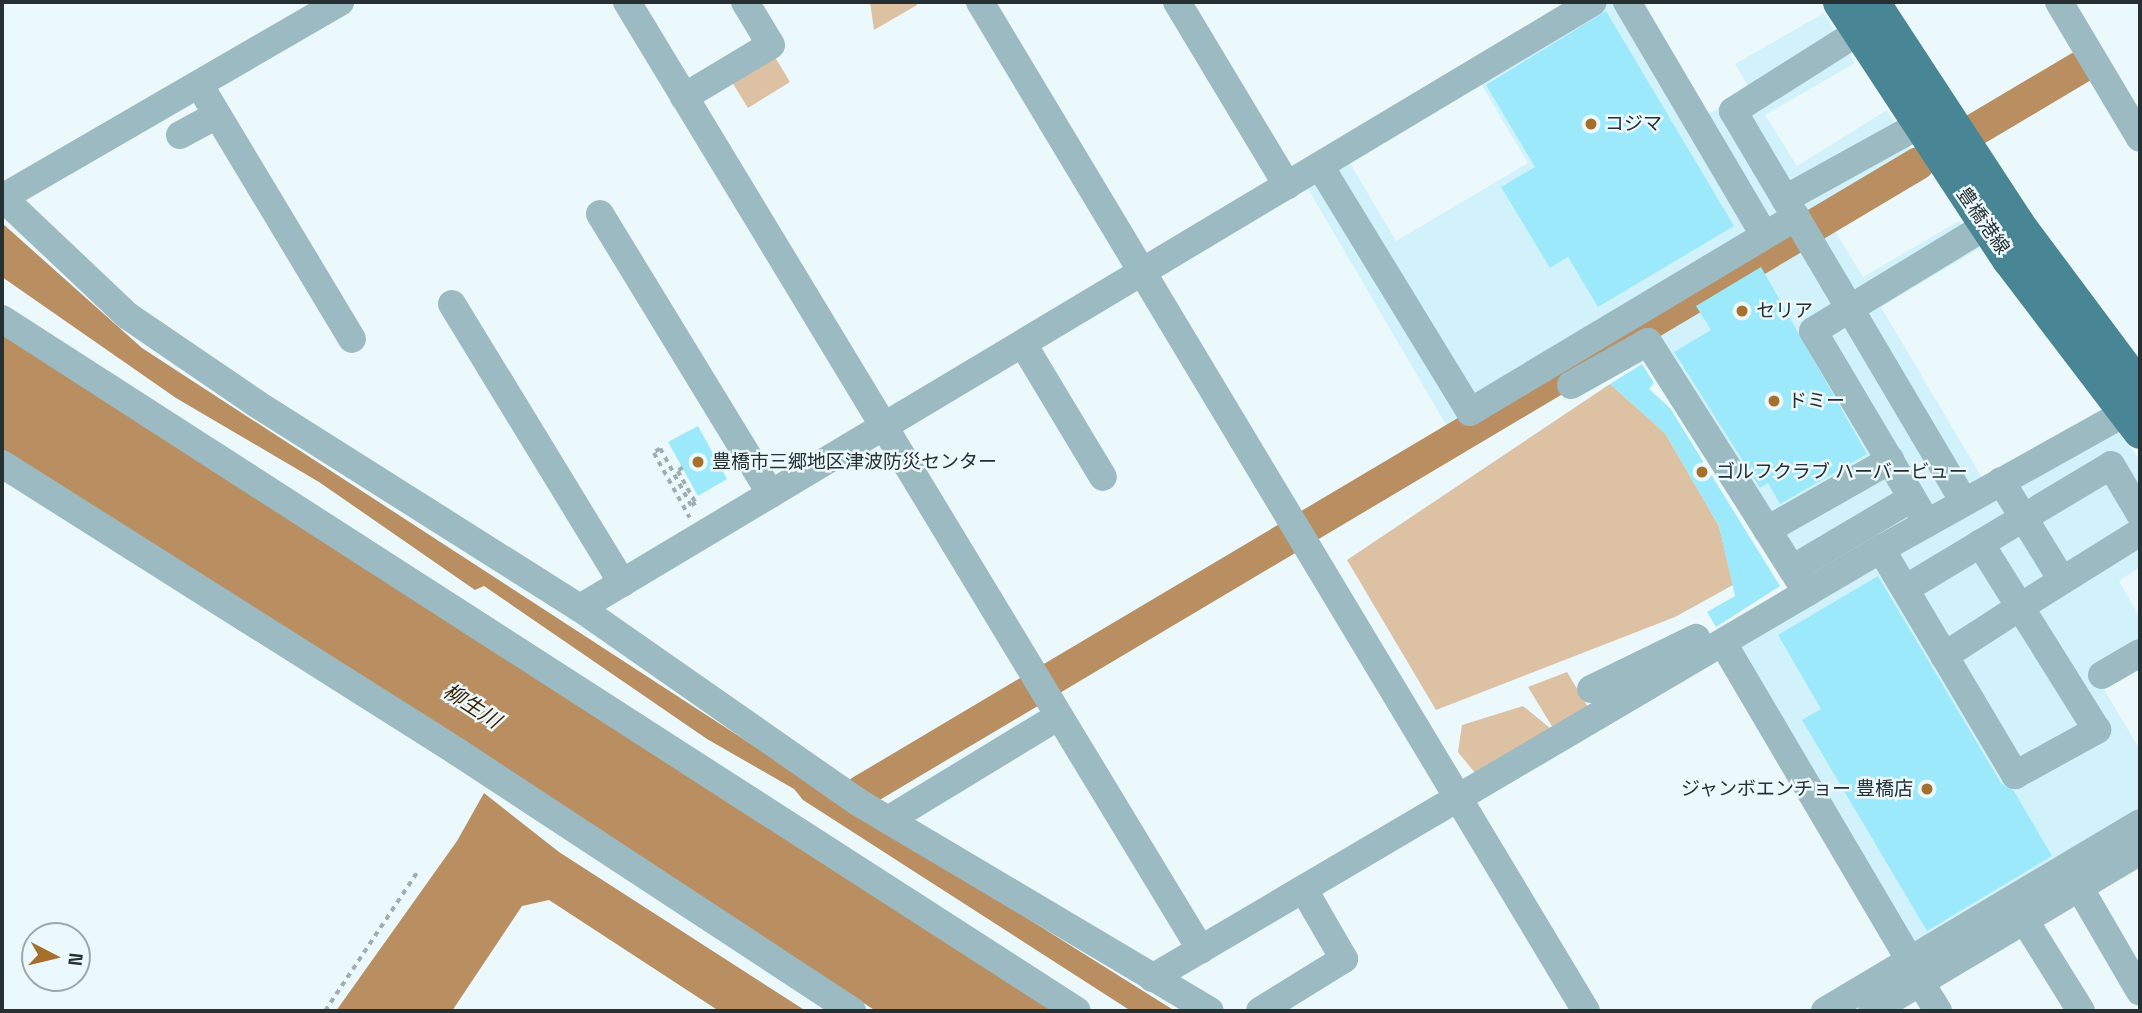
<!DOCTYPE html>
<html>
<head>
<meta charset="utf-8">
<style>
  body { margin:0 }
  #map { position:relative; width:2142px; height:1013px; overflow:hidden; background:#ebf9fd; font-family:"Space Grotesk","Noto Sans JP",sans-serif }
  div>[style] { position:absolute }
  .built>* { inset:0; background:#d1f2fb }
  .green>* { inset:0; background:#ddc1a3 }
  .water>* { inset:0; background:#b98f62 }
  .river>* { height:33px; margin:-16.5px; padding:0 16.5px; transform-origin:16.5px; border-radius:16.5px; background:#b98f62 }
  .building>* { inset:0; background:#9de9fc }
  .path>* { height:3.5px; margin-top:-1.75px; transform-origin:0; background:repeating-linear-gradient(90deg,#a1adb1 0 5px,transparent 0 10px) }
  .minor>* { height:28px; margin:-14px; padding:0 14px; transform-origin:14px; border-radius:14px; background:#9bbac2 }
  .major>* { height:35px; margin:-17.5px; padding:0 17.5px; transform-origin:17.5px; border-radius:17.5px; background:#498695 }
  .dots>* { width:19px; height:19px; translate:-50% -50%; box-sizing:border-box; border:4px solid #ebf9fd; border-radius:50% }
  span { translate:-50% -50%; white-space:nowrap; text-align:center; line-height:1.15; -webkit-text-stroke:5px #ebf9fd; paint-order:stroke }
  .poi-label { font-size:19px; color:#262f32 }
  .left { translate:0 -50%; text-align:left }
  .right { translate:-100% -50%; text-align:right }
  .street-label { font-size:19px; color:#262f32 }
  .water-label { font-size:21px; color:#3e2200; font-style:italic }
  .frame { position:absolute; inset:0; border:4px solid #262f32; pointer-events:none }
  .north { position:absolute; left:21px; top:922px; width:70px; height:70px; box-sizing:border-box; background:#ebf9fd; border:2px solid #9ca8ac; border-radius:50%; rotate:97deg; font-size:19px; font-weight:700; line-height:28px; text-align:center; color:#262f32 }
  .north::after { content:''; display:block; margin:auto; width:24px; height:32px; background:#a66f2b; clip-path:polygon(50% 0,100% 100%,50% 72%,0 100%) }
</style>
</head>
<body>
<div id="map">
  <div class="built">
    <i style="clip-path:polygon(1609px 2px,1636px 2px,1704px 117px,1750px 89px,1735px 64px,1824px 13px,1855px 63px,1765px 115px,1797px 166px,1887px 110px,1916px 156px,1813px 219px,1818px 227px,1828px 220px,1863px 277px,1959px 221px,1980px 248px,1881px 307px,1984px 481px,1807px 579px,1654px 326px,1798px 241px,1792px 229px,1451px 433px,1304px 182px,1347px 158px,1396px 241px,1528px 163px,1477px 77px)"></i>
    <i style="clip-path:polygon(2117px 430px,2140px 460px,2140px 567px,2119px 581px,2140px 618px,2140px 647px,2095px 674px,2140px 750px,2140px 817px,1910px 954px,1733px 650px)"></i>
  </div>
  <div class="green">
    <i style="clip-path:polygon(870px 2px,916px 2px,917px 5px,874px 30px)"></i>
    <i style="clip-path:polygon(775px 57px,790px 82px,748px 108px,730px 79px)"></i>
    <i style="clip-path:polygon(1610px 384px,1665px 433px,1719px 526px,1733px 585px,1675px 617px,1436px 710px,1347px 560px)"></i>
    <i style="clip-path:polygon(1567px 672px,1588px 707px,1553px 728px,1528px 687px)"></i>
    <i style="clip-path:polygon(1523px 706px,1550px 728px,1480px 779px,1458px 752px,1462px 725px)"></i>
  </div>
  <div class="water">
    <i style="clip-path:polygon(2px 223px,142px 348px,780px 763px,1175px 1011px,1131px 1011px,803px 800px,794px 789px,707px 739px,484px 586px,475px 590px,319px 482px,176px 398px,2px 277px)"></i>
    <i style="clip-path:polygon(2px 333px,1057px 1011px,876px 1011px,2px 450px)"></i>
    <i style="clip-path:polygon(484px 793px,559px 852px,806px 1011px,719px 1011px,549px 900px,522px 906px,452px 1011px,336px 1011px,457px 841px)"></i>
  </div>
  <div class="river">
    <i style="left:1975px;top:129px;width:131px;rotate:-30.7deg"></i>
    <i style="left:861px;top:791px;width:1229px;rotate:-30.72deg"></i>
  </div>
  <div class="building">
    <i style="clip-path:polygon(1606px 11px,1734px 226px,1598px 307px,1568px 257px,1550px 268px,1501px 187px,1535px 167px,1486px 85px)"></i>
    <i style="clip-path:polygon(1761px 267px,1867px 454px,1780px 504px,1768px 483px,1760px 488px,1674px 352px,1711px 330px,1696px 306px)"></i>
    <i style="clip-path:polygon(1642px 364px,1654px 383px,1649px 389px,1670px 408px,1780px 586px,1716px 627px,1707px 612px,1735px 596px,1719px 526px,1665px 433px,1610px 384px)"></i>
    <i style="clip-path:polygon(698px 426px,727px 479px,698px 496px,668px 442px)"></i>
    <i style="clip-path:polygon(1878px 576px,2001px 783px,2014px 791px,2052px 856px,1927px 931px,1802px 720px,1821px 709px,1778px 635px)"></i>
  </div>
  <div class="path">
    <i style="left:683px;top:468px;width:6px;rotate:149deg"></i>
    <i style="left:678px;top:471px;width:37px;rotate:61deg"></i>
    <i style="left:696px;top:503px;width:6px;rotate:149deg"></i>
    <i style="left:691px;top:506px;width:65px;rotate:-118.5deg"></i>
    <i style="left:660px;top:449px;width:7px;rotate:146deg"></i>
    <i style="left:654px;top:453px;width:74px;rotate:61deg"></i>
    <i style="left:325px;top:1011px;width:168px;rotate:-56.4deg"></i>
  </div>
  <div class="minor">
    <i style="left:627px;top:2px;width:1108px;rotate:58.81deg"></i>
    <i style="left:980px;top:2px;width:1177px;rotate:59.01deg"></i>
    <i style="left:1177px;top:2px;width:214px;rotate:59deg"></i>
    <i style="left:1627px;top:2px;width:270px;rotate:59.5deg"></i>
    <i style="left:2059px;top:2px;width:158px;rotate:59.2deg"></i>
    <i style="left:1858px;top:32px;width:148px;rotate:147.7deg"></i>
    <i style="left:1733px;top:111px;width:454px;rotate:59.4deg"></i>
    <i style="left:200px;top:86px;width:295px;rotate:59deg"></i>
    <i style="left:684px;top:97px;width:101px;rotate:-30.9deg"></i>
    <i style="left:771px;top:45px;width:50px;rotate:-121.2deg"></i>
    <i style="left:180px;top:135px;width:42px;rotate:-28.4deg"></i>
    <i style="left:1320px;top:166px;width:288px;rotate:58.6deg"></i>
    <i style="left:1470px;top:412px;width:380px;rotate:-30.9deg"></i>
    <i style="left:2px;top:197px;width:173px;rotate:43.4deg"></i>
    <i style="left:128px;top:316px;width:156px;rotate:34.3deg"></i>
    <i style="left:257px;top:404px;width:382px;rotate:32.3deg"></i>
    <i style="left:580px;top:608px;width:339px;rotate:34.9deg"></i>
    <i style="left:858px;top:802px;width:409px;rotate:30.7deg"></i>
    <i style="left:2px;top:198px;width:391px;rotate:-30.1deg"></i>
    <i style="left:1785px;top:199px;width:153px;rotate:-28.9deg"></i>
    <i style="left:600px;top:214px;width:328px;rotate:58.6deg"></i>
    <i style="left:452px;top:304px;width:327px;rotate:58.6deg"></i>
    <i style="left:2px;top:319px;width:1278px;rotate:32.77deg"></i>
    <i style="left:1023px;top:344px;width:155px;rotate:59deg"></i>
    <i style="left:1571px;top:385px;width:88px;rotate:-29.2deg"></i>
    <i style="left:1648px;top:342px;width:297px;rotate:57.6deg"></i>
    <i style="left:2px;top:464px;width:537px;rotate:32.3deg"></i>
    <i style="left:456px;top:751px;width:474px;rotate:33.3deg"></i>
    <i style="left:2001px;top:481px;width:113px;rotate:58.4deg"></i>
    <i style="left:1927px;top:523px;width:223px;rotate:-120.7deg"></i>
    <i style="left:1813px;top:331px;width:202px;rotate:-31.3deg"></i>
    <i style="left:1767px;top:530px;width:142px;rotate:-29.6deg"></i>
    <i style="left:1881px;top:549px;width:263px;rotate:59.3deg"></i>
    <i style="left:2015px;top:775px;width:94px;rotate:-28.8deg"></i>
    <i style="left:2097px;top:730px;width:145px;rotate:-122deg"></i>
    <i style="left:2020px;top:607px;width:142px;rotate:-32deg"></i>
    <i style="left:1792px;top:569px;width:139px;rotate:-30.6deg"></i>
    <i style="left:1905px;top:589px;width:240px;rotate:-31deg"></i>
    <i style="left:2111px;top:465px;width:57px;rotate:59.4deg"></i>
    <i style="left:580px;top:608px;width:1180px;rotate:-30.89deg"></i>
    <i style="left:1723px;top:643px;width:368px;rotate:59.5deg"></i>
    <i style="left:1944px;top:656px;width:90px;rotate:-32.8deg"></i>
    <i style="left:2020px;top:607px;width:75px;rotate:-122deg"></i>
    <i style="left:2102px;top:675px;width:44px;rotate:-30.1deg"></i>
    <i style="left:1591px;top:689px;width:117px;rotate:-25.9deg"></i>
    <i style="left:888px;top:820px;width:200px;rotate:-31.3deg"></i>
    <i style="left:2079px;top:887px;width:121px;rotate:59.8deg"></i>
    <i style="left:2025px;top:921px;width:106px;rotate:58.1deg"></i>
    <i style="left:1152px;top:978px;width:846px;rotate:-30.48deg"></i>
    <i style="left:1881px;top:549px;width:297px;rotate:-29.2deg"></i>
    <i style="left:1920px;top:982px;width:34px;rotate:58deg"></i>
    <i style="left:1260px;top:1011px;width:99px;rotate:-31.8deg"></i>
    <i style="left:1344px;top:959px;width:80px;rotate:-120.1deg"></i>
    <i style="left:1825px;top:1011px;width:367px;rotate:-30.8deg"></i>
    <i style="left:1872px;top:1011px;width:312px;rotate:-30.8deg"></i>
  </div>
  <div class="major">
    <i style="left:1840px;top:2px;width:308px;rotate:56.7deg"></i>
    <i style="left:2009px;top:259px;width:216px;rotate:52.7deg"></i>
    <i style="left:1872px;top:2px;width:265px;rotate:56.8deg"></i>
    <i style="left:2017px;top:224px;width:206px;rotate:53.3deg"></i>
  </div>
  <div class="dots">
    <i style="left:1591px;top:124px;background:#a66f2b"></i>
    <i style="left:1742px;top:311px;background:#a66f2b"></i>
    <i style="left:1774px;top:401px;background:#a66f2b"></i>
    <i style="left:698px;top:462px;background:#a66f2b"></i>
    <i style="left:1702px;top:472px;background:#a66f2b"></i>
    <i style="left:1927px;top:789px;background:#a66f2b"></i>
  </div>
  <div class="poi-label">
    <span class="left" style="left:1605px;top:124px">コジマ</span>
    <span class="left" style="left:1756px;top:311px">セリア</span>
    <span class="left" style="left:1788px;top:401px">ドミー</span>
    <span class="left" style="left:712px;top:462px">豊橋市三郷地区津波防災センター</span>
    <span class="left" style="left:1716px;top:472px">ゴルフクラブ ハーバービュー</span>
    <span class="right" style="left:1913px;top:789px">ジャンボエンチョー 豊橋店</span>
  </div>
  <div class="street-label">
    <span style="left:1983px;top:221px;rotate:55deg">豊橋港線</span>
  </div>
  <div class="water-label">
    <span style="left:472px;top:706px;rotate:33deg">柳生川</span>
  </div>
  <div class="frame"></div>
  <div class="north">N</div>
</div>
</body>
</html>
